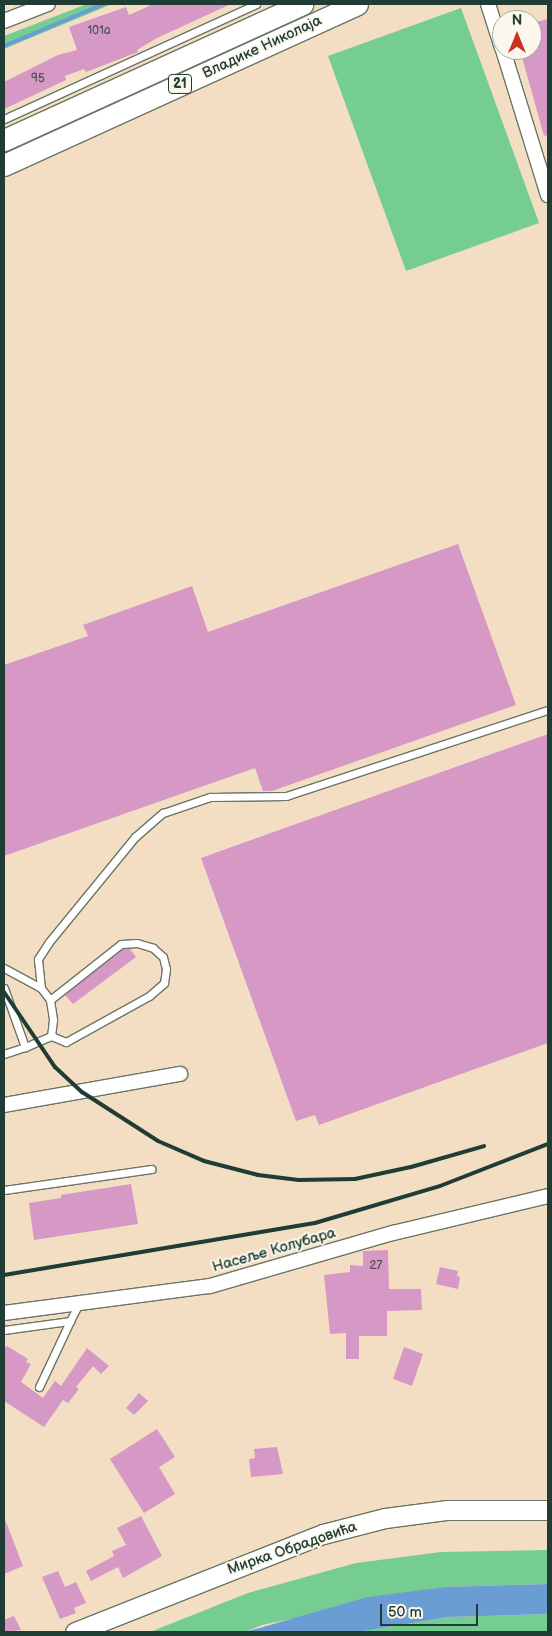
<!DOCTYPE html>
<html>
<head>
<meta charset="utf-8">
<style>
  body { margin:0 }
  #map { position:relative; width:552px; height:1636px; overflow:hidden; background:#f4dec3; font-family:"Balsamiq Sans",sans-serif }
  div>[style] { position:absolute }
  .green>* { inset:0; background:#75cd92 }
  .water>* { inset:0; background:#6b9dd5 }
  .stream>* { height:4px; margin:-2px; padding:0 2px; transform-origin:2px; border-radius:2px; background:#6b9dd5 }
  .building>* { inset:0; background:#d698c4 }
  .roads { filter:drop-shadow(1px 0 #6a7566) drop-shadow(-1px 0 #6a7566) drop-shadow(0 1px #6a7566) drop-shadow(0 -1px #6a7566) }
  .lane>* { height:7px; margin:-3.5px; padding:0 3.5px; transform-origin:3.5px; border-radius:3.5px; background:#fff }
  .street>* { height:14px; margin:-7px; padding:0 7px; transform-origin:7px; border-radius:7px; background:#fff }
  .secondary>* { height:19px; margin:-9.5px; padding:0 9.5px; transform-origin:9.5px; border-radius:9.5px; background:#fff }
  .primary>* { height:21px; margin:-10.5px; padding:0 10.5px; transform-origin:10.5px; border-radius:10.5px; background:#fff }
  .rail>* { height:4px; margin:-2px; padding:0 2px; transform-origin:2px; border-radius:2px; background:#1f3d34 }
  span { translate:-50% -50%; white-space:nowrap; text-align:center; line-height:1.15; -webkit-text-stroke:4px #fbf7ec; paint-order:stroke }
  .number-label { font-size:12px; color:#4d5458 }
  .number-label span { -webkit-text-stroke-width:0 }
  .shield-label span { padding:1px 4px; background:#fbf7ec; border:1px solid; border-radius:4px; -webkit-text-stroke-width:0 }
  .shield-label { font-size:14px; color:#1f3d34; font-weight:700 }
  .street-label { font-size:15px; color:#1f3d34 }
  .frame { position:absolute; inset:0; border:5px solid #1f3d34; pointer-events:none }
  .north { position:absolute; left:492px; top:10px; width:50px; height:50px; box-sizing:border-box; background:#fbf7ec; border:1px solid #a3ada2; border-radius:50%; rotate:0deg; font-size:14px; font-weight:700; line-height:20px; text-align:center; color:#1f3d34 }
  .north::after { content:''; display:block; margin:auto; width:18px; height:22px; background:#c8321e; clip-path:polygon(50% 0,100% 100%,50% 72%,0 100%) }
  .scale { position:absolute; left:380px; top:1604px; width:98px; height:22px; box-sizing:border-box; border:2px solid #1f3d34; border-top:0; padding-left:6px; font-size:15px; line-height:18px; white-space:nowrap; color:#1f3d34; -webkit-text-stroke:4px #fbf7ec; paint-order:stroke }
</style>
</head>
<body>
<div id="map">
  <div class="green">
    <i style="clip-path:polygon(87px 4px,112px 4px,4px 49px,4px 36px)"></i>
    <i style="clip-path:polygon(461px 8px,539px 223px,406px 271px,328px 56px)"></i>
    <i style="clip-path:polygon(548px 1550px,548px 1584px,446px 1587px,262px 1625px,245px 1632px,150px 1632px,248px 1593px,356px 1563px,441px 1552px)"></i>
    <i style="clip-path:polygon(548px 1614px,548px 1632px,358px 1632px,449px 1617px)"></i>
  </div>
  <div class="water">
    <i style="clip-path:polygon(548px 1584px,548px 1614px,449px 1617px,358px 1632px,245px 1632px,368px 1597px,446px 1587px)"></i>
  </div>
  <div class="stream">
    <i style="left:4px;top:46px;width:108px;rotate:-22.8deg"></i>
  </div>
  <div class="building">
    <i style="clip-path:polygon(148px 4px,231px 4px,157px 38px,137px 50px,138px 52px,86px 72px,84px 69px,65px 76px,66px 80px,4px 109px,4px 82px,58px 55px,77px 50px,69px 27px,126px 7px,129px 15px,149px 6px)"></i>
    <i style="clip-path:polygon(548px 19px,548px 135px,544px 136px,520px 50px,532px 50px,537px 46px,532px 23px)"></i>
    <i style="clip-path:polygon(458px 544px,516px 705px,272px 791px,263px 791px,255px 768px,4px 856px,4px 665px,88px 636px,83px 625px,192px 586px,208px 632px)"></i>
    <i style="clip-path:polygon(548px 734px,548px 1043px,319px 1125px,315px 1115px,296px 1121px,201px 858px)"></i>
    <i style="clip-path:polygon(123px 949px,130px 949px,136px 957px,73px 1004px,65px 995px)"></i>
    <i style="clip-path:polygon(131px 1184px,138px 1224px,34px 1240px,29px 1203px,61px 1198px,61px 1195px)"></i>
    <i style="clip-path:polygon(388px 1250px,389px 1289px,421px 1289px,422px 1310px,387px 1311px,387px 1336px,359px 1336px,359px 1359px,346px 1359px,346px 1333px,330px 1334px,324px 1275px,350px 1272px,350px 1265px,363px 1266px,363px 1251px)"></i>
    <i style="clip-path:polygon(440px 1267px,458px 1271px,457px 1276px,460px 1277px,458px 1289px,436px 1284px)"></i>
    <i style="clip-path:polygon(7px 1346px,28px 1359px,26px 1362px,31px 1364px,21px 1382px,43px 1398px,55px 1381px,61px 1386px,87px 1348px,109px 1366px,101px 1374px,93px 1366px,76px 1387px,79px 1389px,68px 1403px,63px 1400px,44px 1427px,4px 1401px,4px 1348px)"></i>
    <i style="clip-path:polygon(404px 1347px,423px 1354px,412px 1386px,393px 1379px)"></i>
    <i style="clip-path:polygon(139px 1393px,148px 1401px,134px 1415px,126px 1408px)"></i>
    <i style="clip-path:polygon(157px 1429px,175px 1457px,159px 1467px,175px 1494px,144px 1513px,110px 1459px)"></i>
    <i style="clip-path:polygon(277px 1447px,283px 1474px,251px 1477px,249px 1459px,255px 1458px,254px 1449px)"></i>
    <i style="clip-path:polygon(141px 1516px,162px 1556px,123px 1578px,118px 1567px,91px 1581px,86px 1571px,114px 1556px,112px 1551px,126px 1545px,117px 1528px)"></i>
    <i style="clip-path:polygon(4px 1517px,23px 1566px,4px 1574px)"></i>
    <i style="clip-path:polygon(58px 1571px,65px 1587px,76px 1582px,86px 1603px,74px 1608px,76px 1613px,60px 1619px,42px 1577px)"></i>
    <i style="clip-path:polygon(14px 1616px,21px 1630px,4px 1632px,4px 1620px)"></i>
  </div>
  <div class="roads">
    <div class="lane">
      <i style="left:4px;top:119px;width:277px;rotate:-24.5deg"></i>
      <i style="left:4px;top:968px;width:42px;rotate:28.4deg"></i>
      <i style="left:41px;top:988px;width:15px;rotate:53deg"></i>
      <i style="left:50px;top:1000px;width:20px;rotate:81deg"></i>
      <i style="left:53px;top:1020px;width:16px;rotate:97deg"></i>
      <i style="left:51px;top:1036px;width:28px;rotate:157deg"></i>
      <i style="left:4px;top:988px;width:63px;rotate:70.4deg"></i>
      <i style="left:25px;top:1047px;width:22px;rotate:162deg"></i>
      <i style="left:41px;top:988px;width:29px;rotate:-96deg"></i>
      <i style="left:38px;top:959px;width:20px;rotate:-57deg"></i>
      <i style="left:49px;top:942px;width:136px;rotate:-50.7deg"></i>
      <i style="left:135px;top:837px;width:37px;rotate:-41deg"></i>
      <i style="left:163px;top:813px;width:50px;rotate:-18.8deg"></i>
      <i style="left:210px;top:797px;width:76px;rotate:-0.8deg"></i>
      <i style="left:286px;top:796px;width:276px;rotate:-18.2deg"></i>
      <i style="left:50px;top:1000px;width:90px;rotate:-38.3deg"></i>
      <i style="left:121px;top:944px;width:16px;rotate:-4deg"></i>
      <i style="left:137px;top:943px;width:17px;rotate:17deg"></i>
      <i style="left:153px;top:948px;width:13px;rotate:42deg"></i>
      <i style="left:163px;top:957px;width:12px;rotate:76deg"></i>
      <i style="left:166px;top:969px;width:14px;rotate:98deg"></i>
      <i style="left:164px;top:983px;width:20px;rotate:139deg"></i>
      <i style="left:149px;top:996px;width:95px;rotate:151deg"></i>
      <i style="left:66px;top:1042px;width:16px;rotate:-158deg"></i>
      <i style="left:4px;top:1190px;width:149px;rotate:-8.1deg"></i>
      <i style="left:4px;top:1330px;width:67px;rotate:-7.8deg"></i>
      <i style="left:70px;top:1321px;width:20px;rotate:-63deg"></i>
      <i style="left:39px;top:1387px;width:73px;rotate:-64.8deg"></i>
    </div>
    <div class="street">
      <i style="left:488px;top:4px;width:46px;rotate:72.3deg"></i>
      <i style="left:4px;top:21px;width:47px;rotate:-21.1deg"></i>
      <i style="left:503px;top:50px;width:152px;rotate:72.8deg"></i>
      <i style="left:4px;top:1105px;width:179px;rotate:-10deg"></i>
      <i style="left:4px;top:1313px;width:208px;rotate:-7.5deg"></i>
      <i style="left:210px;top:1286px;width:191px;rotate:-16.2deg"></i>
      <i style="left:393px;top:1233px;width:159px;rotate:-13.4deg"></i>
    </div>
    <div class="secondary">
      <i style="left:75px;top:1632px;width:267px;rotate:-21.6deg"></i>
      <i style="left:323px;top:1534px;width:64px;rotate:-14.5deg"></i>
      <i style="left:385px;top:1518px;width:63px;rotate:-7.4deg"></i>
      <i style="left:447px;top:1510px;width:101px"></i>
    </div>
    <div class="primary">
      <i style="left:4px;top:140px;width:328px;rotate:-24.5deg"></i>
      <i style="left:4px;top:165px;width:388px;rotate:-24.5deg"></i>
    </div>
  </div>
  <div class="rail">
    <i style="left:4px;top:992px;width:91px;rotate:55.8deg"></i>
    <i style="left:55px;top:1067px;width:37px;rotate:43deg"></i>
    <i style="left:82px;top:1092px;width:90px;rotate:32.8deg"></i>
    <i style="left:158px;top:1141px;width:50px;rotate:23.5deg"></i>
    <i style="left:204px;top:1161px;width:56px;rotate:14.5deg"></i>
    <i style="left:258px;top:1175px;width:41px;rotate:7deg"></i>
    <i style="left:299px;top:1180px;width:56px;rotate:-1deg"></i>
    <i style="left:355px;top:1179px;width:57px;rotate:-12.1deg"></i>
    <i style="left:411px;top:1167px;width:76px;rotate:-16deg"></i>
    <i style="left:4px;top:1275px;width:315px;rotate:-9.5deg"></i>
    <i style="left:315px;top:1223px;width:130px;rotate:-16.5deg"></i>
    <i style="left:440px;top:1186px;width:116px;rotate:-21.3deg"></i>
  </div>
  <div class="number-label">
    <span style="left:99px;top:31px">101a</span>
    <span style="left:38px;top:79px">95</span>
    <span style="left:376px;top:1266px">27</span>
  </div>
  <div class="shield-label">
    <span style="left:180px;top:84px">21</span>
  </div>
  <div class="street-label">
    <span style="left:262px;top:47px;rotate:-25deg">Владике Николаја</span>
    <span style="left:274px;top:1250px;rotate:-16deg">Насеље Колубара</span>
    <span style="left:292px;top:1548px;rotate:-19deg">Мирка Обрадовића</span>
  </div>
  <div class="frame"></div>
  <div class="north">N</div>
  <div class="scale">50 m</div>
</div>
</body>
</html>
